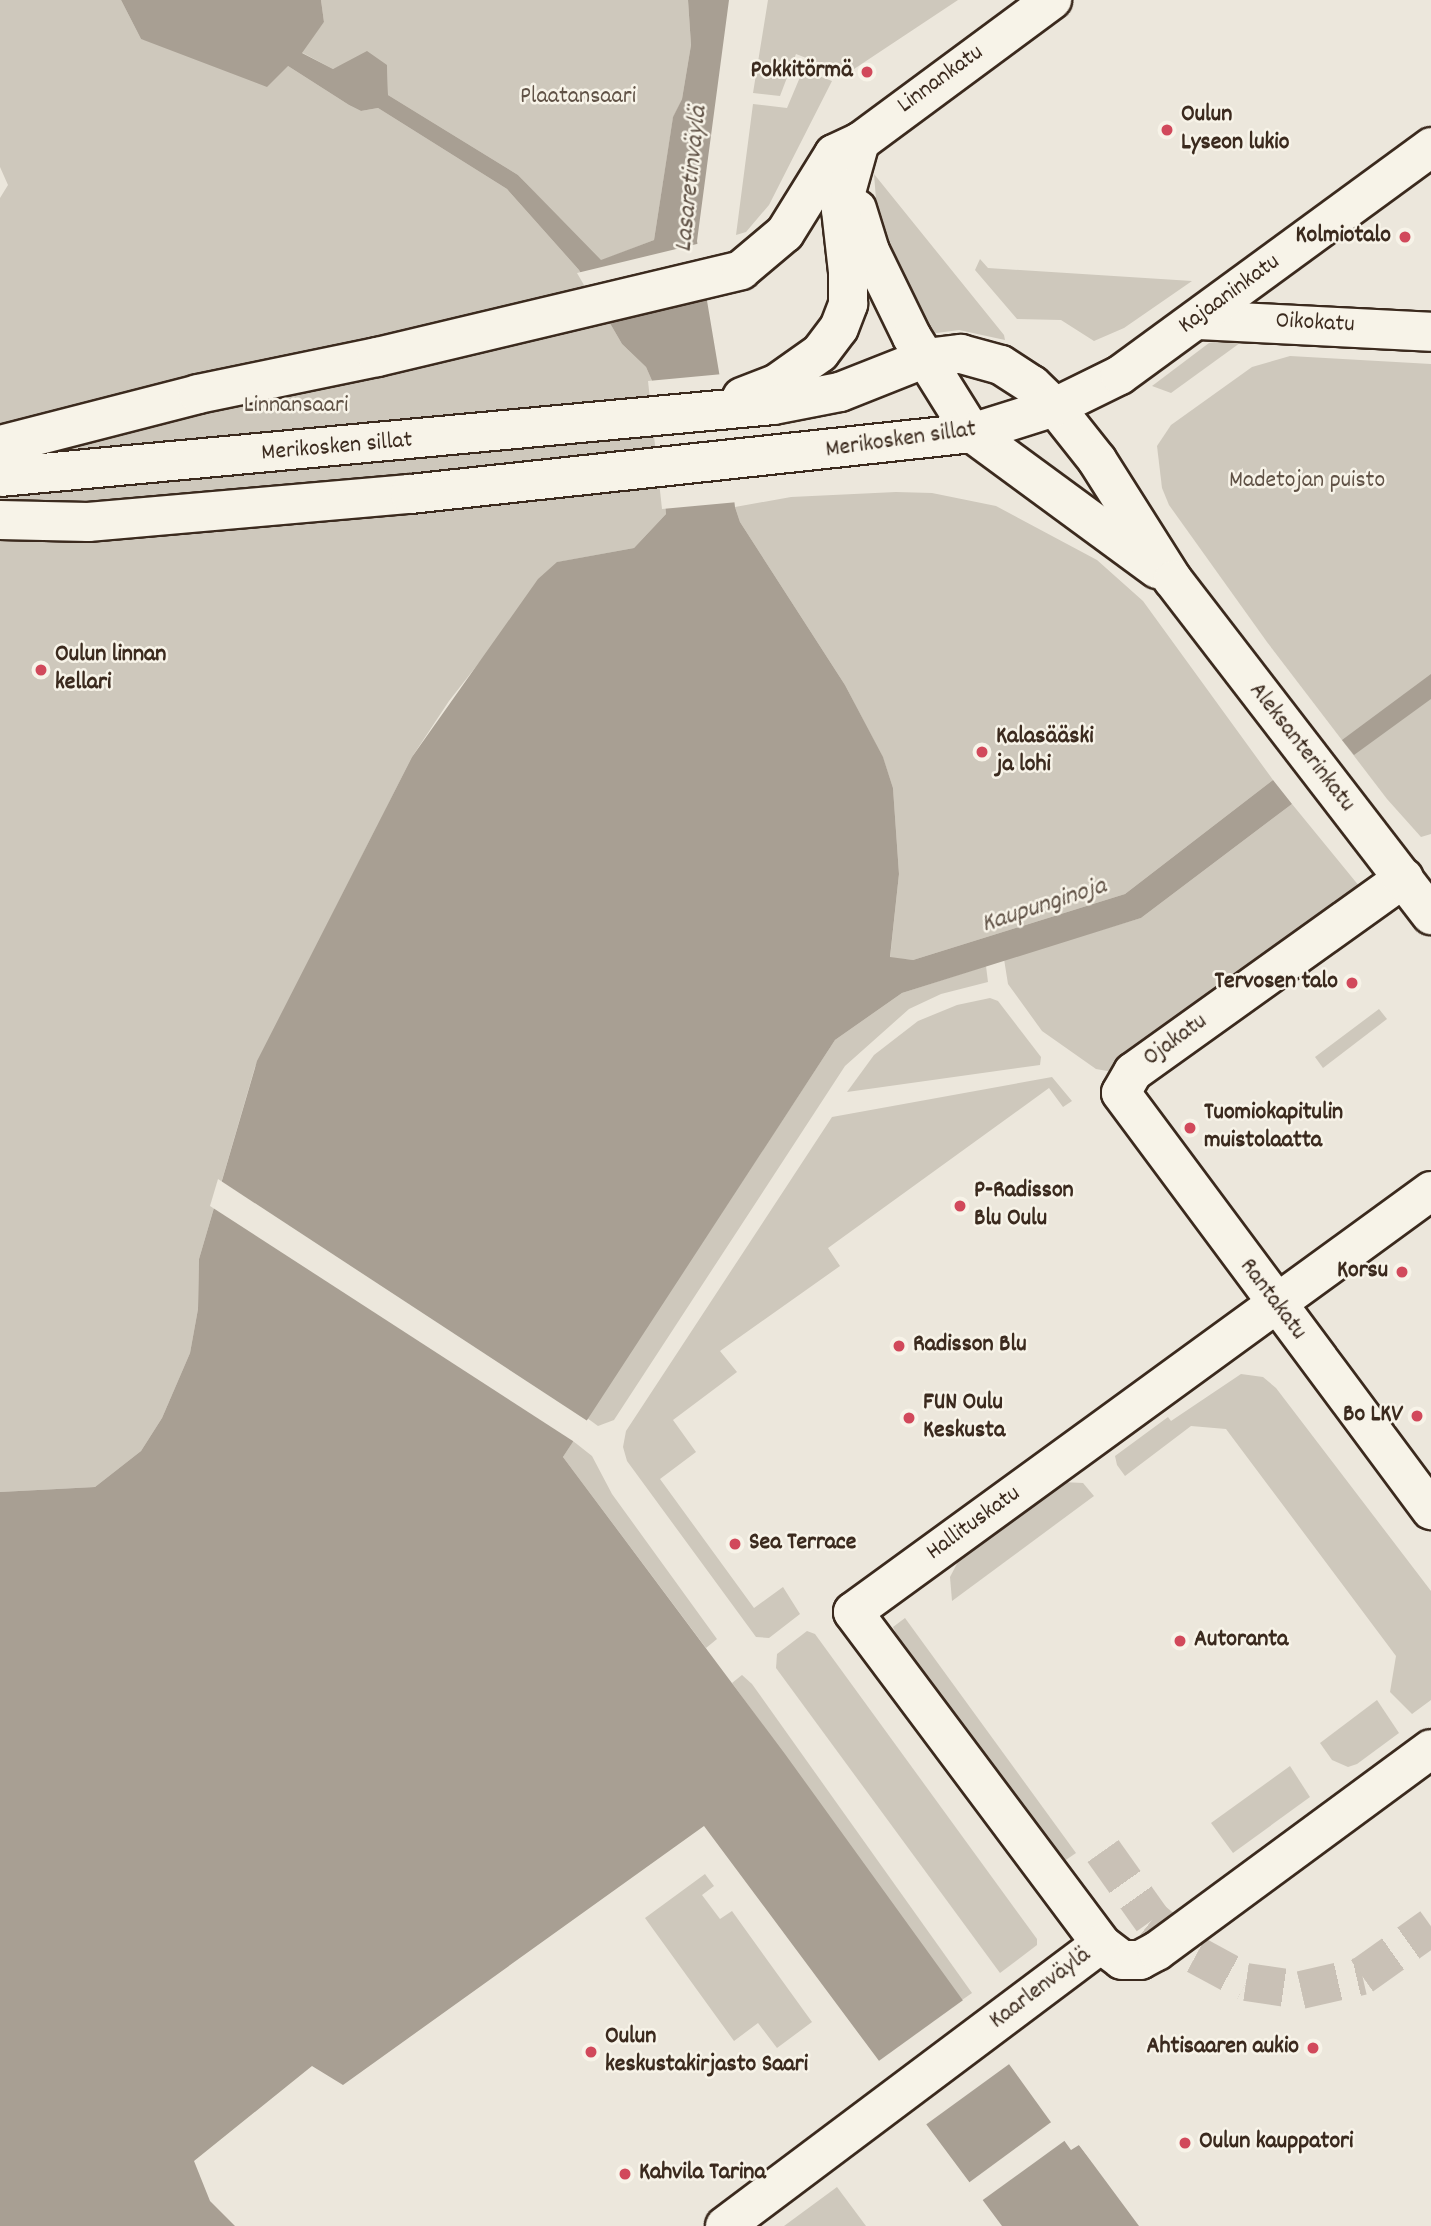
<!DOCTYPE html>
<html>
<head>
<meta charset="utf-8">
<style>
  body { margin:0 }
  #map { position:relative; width:1431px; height:2226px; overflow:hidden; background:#ece7dc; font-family:Dekko,sans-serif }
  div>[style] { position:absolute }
  .green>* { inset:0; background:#cec8bc }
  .water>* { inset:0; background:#a89f93 }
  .pier>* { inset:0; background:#ece7dc }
  .minor-tunnel>* { height:38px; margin-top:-19px; transform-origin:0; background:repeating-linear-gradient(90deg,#c9c1b6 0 38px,transparent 0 57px) }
  .roads { filter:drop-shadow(2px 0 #3b2a1e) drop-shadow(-2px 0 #3b2a1e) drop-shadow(0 2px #3b2a1e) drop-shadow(0 -2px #3b2a1e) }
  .minor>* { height:38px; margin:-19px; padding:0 19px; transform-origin:19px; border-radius:19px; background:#f7f3e8 }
  .major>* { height:38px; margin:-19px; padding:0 19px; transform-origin:19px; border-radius:19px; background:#f7f3e8 }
  .dots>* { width:19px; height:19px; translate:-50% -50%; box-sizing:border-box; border:4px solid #f7f3e8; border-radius:50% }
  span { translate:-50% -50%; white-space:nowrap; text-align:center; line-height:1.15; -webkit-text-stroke:5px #f7f3e8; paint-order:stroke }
  .poi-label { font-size:24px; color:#3b2a1e; font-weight:700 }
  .right { translate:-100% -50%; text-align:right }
  .left { translate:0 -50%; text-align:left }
  .street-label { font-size:24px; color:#3b2a1e }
  .park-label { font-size:24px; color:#605246 }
  .water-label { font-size:26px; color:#615347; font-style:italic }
</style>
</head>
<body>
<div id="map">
  <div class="green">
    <i style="clip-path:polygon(0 0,121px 0,141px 39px,288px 66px,349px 105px,361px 111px,378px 108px,507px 189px,579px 270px,622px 344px,646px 367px,653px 383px,666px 514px,634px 548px,558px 562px,449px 701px,412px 757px,255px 1067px,199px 1259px,198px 1309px,190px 1353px,162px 1418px,141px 1451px,95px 1487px,0 1492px,0 198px,8px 185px,0 167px)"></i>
    <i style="clip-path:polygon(321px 0,688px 0,691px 45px,682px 99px,673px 118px,654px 240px,600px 261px,518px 175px,388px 95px,387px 65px,349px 62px,333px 69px,301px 52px,324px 22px)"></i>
    <i style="clip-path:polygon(768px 0,958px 0,851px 71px,842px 72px,796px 54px,780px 96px,753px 93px)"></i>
    <i style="clip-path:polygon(803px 70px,832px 81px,769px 205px,746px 232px,736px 235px,753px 104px,787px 108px)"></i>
    <i style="clip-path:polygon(874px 174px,1004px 335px,1005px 340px,959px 330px,929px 334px,877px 212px)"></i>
    <i style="clip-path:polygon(980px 259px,988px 268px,1192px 281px,1124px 328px,1094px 341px,1061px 320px,1017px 319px,975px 270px)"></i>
    <i style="clip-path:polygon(1251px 335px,1171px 393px,1152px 386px,1209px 343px)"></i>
    <i style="clip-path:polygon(1290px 356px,1431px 364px,1431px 834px,1421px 837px,1387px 799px,1267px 642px,1169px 505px,1162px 488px,1157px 446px,1171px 425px,1252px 367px)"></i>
    <i style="clip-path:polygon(896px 492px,932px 493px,996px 506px,1097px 560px,1143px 601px,1273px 780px,1125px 894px,913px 960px,890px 958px,899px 874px,893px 788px,883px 758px,845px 685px,740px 522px,735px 507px,791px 497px)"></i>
    <i style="clip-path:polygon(1292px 804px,1364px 892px,1353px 901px,1347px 894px,1142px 1043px,1113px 1072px,1096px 1069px,1042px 1031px,1008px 984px,1004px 959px,1141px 918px)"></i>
    <i style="clip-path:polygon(986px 966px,988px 982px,941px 994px,909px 1009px,845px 1066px,614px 1420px,598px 1426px,587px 1418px,835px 1040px,902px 993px)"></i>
    <i style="clip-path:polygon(990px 998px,998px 1001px,1041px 1057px,1040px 1065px,847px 1092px,874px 1055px,918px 1021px,957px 1005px)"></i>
    <i style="clip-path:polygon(1379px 1009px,1387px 1019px,1323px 1068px,1315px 1057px)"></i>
    <i style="clip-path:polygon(1052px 1077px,1072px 1101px,1063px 1107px,1049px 1088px,828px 1248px,840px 1266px,720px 1351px,737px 1372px,673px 1420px,696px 1452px,660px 1479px,754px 1608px,783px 1587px,800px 1614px,769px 1638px,756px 1637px,627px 1461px,623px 1447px,626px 1431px,832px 1117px)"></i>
    <i style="clip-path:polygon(1241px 1374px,1263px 1377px,1276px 1388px,1431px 1591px,1431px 1700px,1412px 1714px,1390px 1692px,1396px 1656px,1226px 1429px,1191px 1426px,1125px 1476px,1117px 1465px,1115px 1456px,1168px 1417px,1171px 1421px)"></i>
    <i style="clip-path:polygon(573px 1441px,592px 1456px,612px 1494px,717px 1639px,706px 1648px,563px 1457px)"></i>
    <i style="clip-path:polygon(1062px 1482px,1083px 1483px,1094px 1496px,952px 1601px,950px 1577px,961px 1556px)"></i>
    <i style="clip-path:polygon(905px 1618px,1076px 1853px,1060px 1864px,902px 1645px,893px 1627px)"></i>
    <i style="clip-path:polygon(807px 1631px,815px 1634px,1037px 1939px,1037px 1945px,1000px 1973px,776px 1668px,777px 1654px)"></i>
    <i style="clip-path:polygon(742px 1675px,752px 1684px,972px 1993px,962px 2000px,732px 1683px)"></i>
    <i style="clip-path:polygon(1377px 1700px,1399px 1733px,1357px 1764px,1348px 1767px,1332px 1760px,1320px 1743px)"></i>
    <i style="clip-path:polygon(1290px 1766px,1310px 1797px,1233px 1853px,1211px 1823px)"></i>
    <i style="clip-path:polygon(705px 1874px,714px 1886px,702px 1895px,720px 1919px,732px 1911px,812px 2022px,777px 2048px,758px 2023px,734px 2041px,645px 1918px)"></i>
    <i style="clip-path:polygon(837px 2187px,866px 2226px,784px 2226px)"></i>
  </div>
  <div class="water">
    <i style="clip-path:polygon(121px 0,321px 0,324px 22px,302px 53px,333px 69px,367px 51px,387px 65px,388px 95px,518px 175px,601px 260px,654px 240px,673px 117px,682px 99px,691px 45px,688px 0,729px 0,697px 241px,720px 378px,735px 507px,740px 522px,845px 685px,883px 757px,893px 788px,899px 874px,890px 957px,913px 960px,1125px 894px,1273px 780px,1292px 804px,1141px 918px,902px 993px,835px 1040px,563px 1457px,785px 1754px,1071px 2150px,1079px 2145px,1139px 2226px,1002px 2226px,704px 1826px,343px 2085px,312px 2066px,194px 2161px,210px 2201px,235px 2226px,0 2226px,0 1492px,95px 1487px,141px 1451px,162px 1418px,190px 1353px,198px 1309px,199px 1259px,257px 1061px,412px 757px,538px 579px,557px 562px,634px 548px,666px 514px,653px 383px,646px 367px,622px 344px,579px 270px,507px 189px,378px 108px,361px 111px,349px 105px,288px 66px,267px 87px,141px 39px)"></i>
    <i style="clip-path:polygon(1431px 674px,1431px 699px,1354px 755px,1342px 740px)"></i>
  </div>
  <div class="pier">
    <i style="clip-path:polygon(701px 243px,711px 299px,606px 323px,577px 273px)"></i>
    <i style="clip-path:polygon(723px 374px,738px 502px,662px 509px,648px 381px)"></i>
    <i style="clip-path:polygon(218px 1179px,589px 1422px,576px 1443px,210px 1206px)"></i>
    <i style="clip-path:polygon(966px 1998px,1012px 2062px,924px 2126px,876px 2063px)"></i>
    <i style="clip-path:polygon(1054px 2120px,1067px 2139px,980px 2202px,967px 2184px)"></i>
    <i style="clip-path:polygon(1082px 2143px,1142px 2224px,1143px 2226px,1079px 2145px)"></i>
  </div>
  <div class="minor-tunnel">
    <i style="left:1103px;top:1851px;width:85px;rotate:54.6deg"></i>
    <i style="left:1152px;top:1920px;width:56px;rotate:38.5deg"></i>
    <i style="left:1196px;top:1955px;width:57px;rotate:28.4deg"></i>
    <i style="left:1246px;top:1982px;width:56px;rotate:8.3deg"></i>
    <i style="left:1301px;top:1990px;width:63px;rotate:-12.9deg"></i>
    <i style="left:1362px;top:1976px;width:85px;rotate:-35.4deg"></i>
  </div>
  <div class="roads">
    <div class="minor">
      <i style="left:1198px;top:320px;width:233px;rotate:2.9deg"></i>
      <i style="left:1404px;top:878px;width:333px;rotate:144.4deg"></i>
      <i style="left:1133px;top:1072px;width:24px;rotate:120deg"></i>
      <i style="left:1121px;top:1093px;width:520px;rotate:53.37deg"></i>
      <i style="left:1431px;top:1191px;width:715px;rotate:143.93deg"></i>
      <i style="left:853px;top:1612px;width:414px;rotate:53.2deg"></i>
      <i style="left:1101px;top:1944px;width:26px;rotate:37deg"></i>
      <i style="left:1122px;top:1960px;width:18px"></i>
      <i style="left:1140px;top:1960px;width:19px;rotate:-28deg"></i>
      <i style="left:1157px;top:1951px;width:340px;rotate:-36.4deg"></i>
      <i style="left:725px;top:2226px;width:470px;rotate:-36.9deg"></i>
    </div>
    <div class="major">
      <i style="left:857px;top:209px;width:44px;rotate:72.8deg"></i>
      <i style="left:870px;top:251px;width:96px;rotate:64deg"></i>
      <i style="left:912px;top:337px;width:113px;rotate:58deg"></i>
      <i style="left:972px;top:433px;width:230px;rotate:36.3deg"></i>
      <i style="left:742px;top:397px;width:36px;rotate:-21deg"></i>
      <i style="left:776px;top:384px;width:54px;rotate:-35.2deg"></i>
      <i style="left:820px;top:353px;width:31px;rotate:-53deg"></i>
      <i style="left:839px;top:328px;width:26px;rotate:-69deg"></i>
      <i style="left:848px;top:304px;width:32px;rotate:-90deg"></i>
      <i style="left:848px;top:272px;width:62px;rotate:-96.4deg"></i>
      <i style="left:841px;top:210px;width:71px;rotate:-74.4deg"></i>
      <i style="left:860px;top:142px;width:239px;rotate:-36.5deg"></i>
      <i style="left:0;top:445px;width:204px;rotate:-14.4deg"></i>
      <i style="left:198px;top:394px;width:183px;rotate:-11.7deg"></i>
      <i style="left:377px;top:357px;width:374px;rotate:-13.4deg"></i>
      <i style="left:741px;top:270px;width:57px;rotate:-40.1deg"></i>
      <i style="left:785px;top:233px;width:93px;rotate:-58.2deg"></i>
      <i style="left:834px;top:154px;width:29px;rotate:-25deg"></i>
      <i style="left:0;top:477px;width:776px;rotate:-5.32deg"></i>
      <i style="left:773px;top:405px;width:68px;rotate:-11deg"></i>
      <i style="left:840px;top:392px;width:92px;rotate:-21.6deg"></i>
      <i style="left:926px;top:358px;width:35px;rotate:-7deg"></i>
      <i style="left:961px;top:354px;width:41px;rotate:15.4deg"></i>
      <i style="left:1001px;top:365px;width:37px;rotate:33deg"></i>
      <i style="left:1032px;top:385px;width:32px;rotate:44deg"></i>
      <i style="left:1055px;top:407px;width:68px;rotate:51.6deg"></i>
      <i style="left:1097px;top:460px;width:142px;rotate:57.7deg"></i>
      <i style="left:1173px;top:580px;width:423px;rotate:52.4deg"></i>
      <i style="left:0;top:520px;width:88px;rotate:1.3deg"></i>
      <i style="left:88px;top:522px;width:323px;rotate:-5deg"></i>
      <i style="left:410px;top:494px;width:565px;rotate:-6.19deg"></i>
      <i style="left:972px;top:433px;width:87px;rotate:-17.4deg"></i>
      <i style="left:1055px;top:407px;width:72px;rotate:-26.2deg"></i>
      <i style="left:1120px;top:375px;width:386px;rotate:-36.2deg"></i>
    </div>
  </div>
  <div class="dots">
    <i style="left:867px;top:72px;background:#d1495b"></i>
    <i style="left:1167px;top:130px;background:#d1495b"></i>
    <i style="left:1405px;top:237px;background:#d1495b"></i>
    <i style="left:41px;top:670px;background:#d1495b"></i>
    <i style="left:982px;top:752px;background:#d1495b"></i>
    <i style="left:1352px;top:983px;background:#d1495b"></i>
    <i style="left:1190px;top:1128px;background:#d1495b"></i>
    <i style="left:960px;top:1206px;background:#d1495b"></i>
    <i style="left:1402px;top:1272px;background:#d1495b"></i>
    <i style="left:899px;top:1346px;background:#d1495b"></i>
    <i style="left:1417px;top:1416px;background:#d1495b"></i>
    <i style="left:909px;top:1418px;background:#d1495b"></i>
    <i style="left:735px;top:1544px;background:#d1495b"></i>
    <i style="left:1180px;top:1641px;background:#d1495b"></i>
    <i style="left:1313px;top:2048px;background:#d1495b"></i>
    <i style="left:591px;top:2052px;background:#d1495b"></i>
    <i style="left:1185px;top:2143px;background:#d1495b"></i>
    <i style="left:625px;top:2174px;background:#d1495b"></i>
  </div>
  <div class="poi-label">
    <span class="right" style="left:853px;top:72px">Pokkitörmä</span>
    <span class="left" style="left:1181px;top:130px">Oulun<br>Lyseon lukio</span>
    <span class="right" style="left:1391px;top:237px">Kolmiotalo</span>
    <span class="left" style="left:55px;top:670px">Oulun linnan<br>kellari</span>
    <span class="left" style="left:996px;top:752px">Kalasääski<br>ja lohi</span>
    <span class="right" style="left:1338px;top:983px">Tervosen talo</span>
    <span class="left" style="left:1204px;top:1128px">Tuomiokapitulin<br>muistolaatta</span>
    <span class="left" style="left:974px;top:1206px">P-Radisson<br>Blu Oulu</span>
    <span class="right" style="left:1388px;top:1272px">Korsu</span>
    <span class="left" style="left:913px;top:1346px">Radisson Blu</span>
    <span class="left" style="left:923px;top:1418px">FUN Oulu<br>Keskusta</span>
    <span class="right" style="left:1403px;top:1416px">Bo LKV</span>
    <span class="left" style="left:749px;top:1544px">Sea Terrace</span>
    <span class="left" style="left:1194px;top:1641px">Autoranta</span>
    <span class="left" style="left:605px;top:2052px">Oulun<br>keskustakirjasto Saari</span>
    <span class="right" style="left:1299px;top:2048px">Ahtisaaren aukio</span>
    <span class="left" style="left:1199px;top:2143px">Oulun kauppatori</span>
    <span class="left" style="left:639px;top:2174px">Kahvila Tarina</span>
  </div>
  <div class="street-label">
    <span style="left:941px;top:80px;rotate:-36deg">Linnankatu</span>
    <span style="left:1230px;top:295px;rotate:-36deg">Kajaaninkatu</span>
    <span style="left:1315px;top:324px;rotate:3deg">Oikokatu</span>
    <span style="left:901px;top:441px;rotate:-8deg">Merikosken sillat</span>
    <span style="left:337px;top:448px;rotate:-5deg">Merikosken sillat</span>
    <span style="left:1301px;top:748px;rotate:52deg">Aleksanterinkatu</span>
    <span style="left:1176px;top:1041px;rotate:-36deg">Ojakatu</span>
    <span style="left:1272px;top:1300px;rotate:53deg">Rantakatu</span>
    <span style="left:974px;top:1524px;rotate:-36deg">Hallituskatu</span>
    <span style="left:1041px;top:1989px;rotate:-37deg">Kaarlenväylä</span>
  </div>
  <div class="park-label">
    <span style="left:578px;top:98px">Plaatansaari</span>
    <span style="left:296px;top:407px">Linnansaari</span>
    <span style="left:1307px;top:482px">Madetojan puisto</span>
  </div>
  <div class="water-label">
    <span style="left:692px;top:179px;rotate:-84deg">Lasaretinväylä</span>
    <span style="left:1044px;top:906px;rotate:-18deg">Kaupunginoja</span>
  </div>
</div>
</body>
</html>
